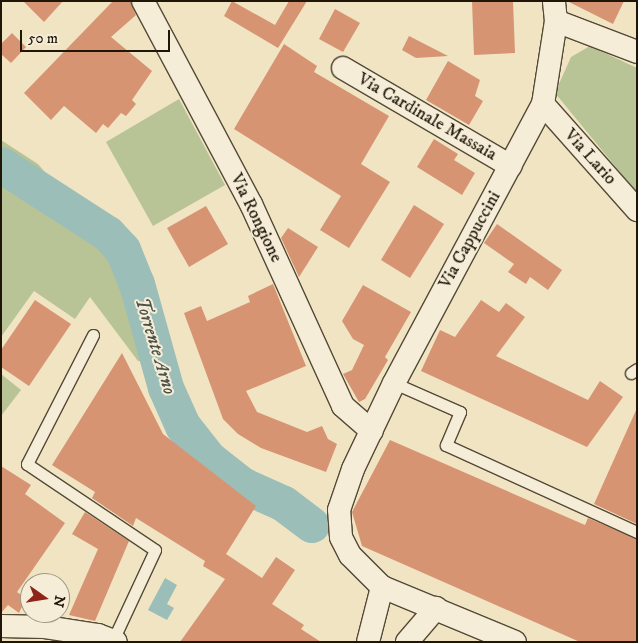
<!DOCTYPE html>
<html>
<head>
<meta charset="utf-8">
<style>
  body { margin:0 }
  #map { position:relative; width:638px; height:643px; overflow:hidden; background:#f0e4c3; font-family:"IM FELL DW Pica",serif }
  div>[style] { position:absolute }
  .green>* { inset:0; background:#b8c495 }
  .water>* { inset:0; background:#9bbeb8 }
  .river>* { height:36px; margin:-18px; padding:0 18px; transform-origin:18px; border-radius:18px; background:#9bbeb8 }
  .building>* { inset:0; background:#d79473 }
  .roads { filter:drop-shadow(1px 0 #544a37) drop-shadow(-1px 0 #544a37) drop-shadow(0 1px #544a37) drop-shadow(0 -1px #544a37) }
  .service>* { height:11px; margin:-5.5px; padding:0 5.5px; transform-origin:5.5px; border-radius:5.5px; background:#f5edd8 }
  .minor>* { height:22px; margin:-11px; padding:0 11px; transform-origin:11px; border-radius:11px; background:#f5edd8 }
  span { translate:-50% -50%; white-space:nowrap; text-align:center; line-height:1.15; -webkit-text-stroke:4px #f5edd8; paint-order:stroke }
  .street-label { font-size:18px; color:#201608 }
  .water-label { font-size:19px; color:#4b5146; font-style:italic }
  .frame { position:absolute; inset:0; border:2px solid #201608; pointer-events:none }
  .north { position:absolute; left:20px; top:573px; width:50px; height:50px; box-sizing:border-box; background:#f5edd8; border:1px solid #a09785; border-radius:50%; rotate:103deg; font-size:14px; font-weight:700; line-height:20px; text-align:center; color:#201608 }
  .north::after { content:''; display:block; margin:auto; width:18px; height:22px; background:#8f2418; clip-path:polygon(50% 0,100% 100%,50% 72%,0 100%) }
  .scale { position:absolute; left:20px; top:30px; width:150px; height:22px; box-sizing:border-box; border:2px solid #201608; border-top:0; padding-left:6px; font-size:15px; line-height:18px; white-space:nowrap; color:#201608; -webkit-text-stroke:4px #f5edd8; paint-order:stroke }
</style>
</head>
<body>
<div id="map">
  <div class="green">
    <i style="clip-path:polygon(590px 46px,637px 68px,637px 193px,555px 93px,571px 57px)"></i>
    <i style="clip-path:polygon(179px 99px,225px 185px,153px 226px,106px 142px)"></i>
    <i style="clip-path:polygon(1px 140px,38px 164px,57px 186px,129px 236px,152px 312px,170px 336px,172px 362px,138px 361px,90px 297px,75px 319px,34px 291px,1px 337px)"></i>
    <i style="clip-path:polygon(1px 374px,21px 390px,1px 416px)"></i>
  </div>
  <div class="water">
    <i style="clip-path:polygon(165px 578px,177px 585px,167px 604px,174px 608px,167px 620px,148px 610px)"></i>
  </div>
  <div class="river">
    <i style="left:1px;top:165px;width:127px;rotate:32.8deg"></i>
    <i style="left:108px;top:234px;width:22px;rotate:47deg"></i>
    <i style="left:123px;top:250px;width:37px;rotate:68deg"></i>
    <i style="left:137px;top:284px;width:108px;rotate:74.4deg"></i>
    <i style="left:166px;top:388px;width:42px;rotate:65.9deg"></i>
    <i style="left:183px;top:426px;width:42px;rotate:51.8deg"></i>
    <i style="left:209px;top:459px;width:42px;rotate:38.2deg"></i>
    <i style="left:242px;top:485px;width:46px;rotate:24.3deg"></i>
    <i style="left:284px;top:504px;width:35px;rotate:37deg"></i>
  </div>
  <div class="building">
    <i style="clip-path:polygon(23px 1px,63px 1px,44px 22px)"></i>
    <i style="clip-path:polygon(113px 1px,130px 1px,136px 15px,111px 37px,152px 71px,132px 100px,136px 104px,126px 116px,121px 113px,108px 128px,103px 124px,96px 133px,64px 106px,51px 120px,24px 93px)"></i>
    <i style="clip-path:polygon(232px 1px,275px 25px,289px 1px,307px 1px,278px 48px,224px 16px)"></i>
    <i style="clip-path:polygon(472px 1px,513px 1px,515px 53px,474px 55px)"></i>
    <i style="clip-path:polygon(567px 1px,624px 1px,613px 24px)"></i>
    <i style="clip-path:polygon(335px 9px,360px 23px,343px 52px,319px 39px)"></i>
    <i style="clip-path:polygon(12px 33px,26px 47px,11px 63px,1px 54px,1px 44px)"></i>
    <i style="clip-path:polygon(409px 36px,448px 56px,416px 58px,402px 50px)"></i>
    <i style="clip-path:polygon(284px 44px,317px 66px,314px 72px,389px 116px,361px 164px,390px 182px,349px 248px,320px 230px,341px 196px,234px 129px)"></i>
    <i style="clip-path:polygon(448px 61px,480px 80px,475px 96px,483px 101px,469px 125px,426px 100px)"></i>
    <i style="clip-path:polygon(434px 139px,458px 154px,454px 160px,475px 173px,462px 195px,417px 167px)"></i>
    <i style="clip-path:polygon(414px 205px,444px 224px,410px 278px,381px 260px)"></i>
    <i style="clip-path:polygon(206px 206px,228px 244px,189px 267px,167px 228px)"></i>
    <i style="clip-path:polygon(497px 224px,562px 270px,548px 290px,530px 277px,526px 284px,508px 272px,514px 264px,484px 243px)"></i>
    <i style="clip-path:polygon(288px 228px,318px 247px,299px 277px,281px 238px)"></i>
    <i style="clip-path:polygon(273px 284px,306px 366px,246px 391px,257px 412px,307px 432px,322px 426px,328px 439px,337px 444px,326px 472px,261px 448px,238px 434px,223px 419px,184px 313px,201px 306px,207px 321px,250px 302px,248px 296px)"></i>
    <i style="clip-path:polygon(363px 285px,411px 312px,385px 357px,388px 360px,365px 399px,359px 402px,343px 374px,352px 370px,364px 345px,353px 339px,342px 321px)"></i>
    <i style="clip-path:polygon(35px 300px,71px 324px,29px 386px,1px 367px,1px 350px)"></i>
    <i style="clip-path:polygon(481px 300px,499px 312px,506px 303px,525px 317px,496px 356px,588px 400px,600px 381px,623px 397px,587px 447px,421px 371px,440px 330px,455px 337px)"></i>
    <i style="clip-path:polygon(122px 353px,163px 434px,256px 506px,226px 554px,262px 578px,276px 557px,295px 570px,272px 604px,304px 625px,301px 629px,321px 642px,180px 642px,225px 579px,203px 566px,205px 561px,136px 518px,133px 526px,92px 498px,95px 492px,52px 465px)"></i>
    <i style="clip-path:polygon(637px 408px,637px 524px,594px 504px)"></i>
    <i style="clip-path:polygon(390px 440px,585px 525px,588px 518px,637px 539px,637px 642px,580px 642px,362px 546px,352px 512px)"></i>
    <i style="clip-path:polygon(1px 466px,31px 485px,25px 494px,65px 523px,17px 592px,26px 598px,19px 613px,8px 605px,1px 613px)"></i>
    <i style="clip-path:polygon(85px 512px,129px 541px,95px 621px,69px 615px,98px 549px,72px 534px)"></i>
  </div>
  <div class="roads">
    <div class="service">
      <i style="left:93px;top:335px;width:145px;rotate:117.1deg"></i>
      <i style="left:27px;top:464px;width:154px;rotate:33.9deg"></i>
      <i style="left:155px;top:550px;width:99px;rotate:115deg"></i>
      <i style="left:631px;top:373px;width:7px;rotate:-34deg"></i>
      <i style="left:394px;top:383px;width:72px;rotate:23.7deg"></i>
      <i style="left:460px;top:412px;width:36px;rotate:113deg"></i>
      <i style="left:446px;top:445px;width:210px;rotate:24.5deg"></i>
    </div>
    <div class="minor">
      <i style="left:143px;top:1px;width:230px;rotate:62deg"></i>
      <i style="left:251px;top:204px;width:222px;rotate:65.5deg"></i>
      <i style="left:343px;top:406px;width:38px;rotate:41deg"></i>
      <i style="left:556px;top:21px;width:87px;rotate:20.9deg"></i>
      <i style="left:343px;top:68px;width:194px;rotate:30.3deg"></i>
      <i style="left:543px;top:104px;width:142px;rotate:48.4deg"></i>
      <i style="left:1px;top:626px;width:44px;rotate:1.3deg"></i>
      <i style="left:45px;top:627px;width:54px;rotate:8.6deg"></i>
      <i style="left:98px;top:635px;width:19px;rotate:21deg"></i>
      <i style="left:368px;top:642px;width:57px;rotate:-75.7deg"></i>
      <i style="left:407px;top:642px;width:45px;rotate:-49.5deg"></i>
      <i style="left:515px;top:642px;width:144px;rotate:-157.5deg"></i>
      <i style="left:382px;top:587px;width:45px;rotate:-135deg"></i>
      <i style="left:350px;top:555px;width:20px;rotate:-117deg"></i>
      <i style="left:341px;top:537px;width:27px;rotate:-94deg"></i>
      <i style="left:339px;top:510px;width:43px;rotate:-71.1deg"></i>
      <i style="left:353px;top:469px;width:95px;rotate:-64.5deg"></i>
      <i style="left:394px;top:383px;width:316px;rotate:-61.9deg"></i>
      <i style="left:543px;top:104px;width:84px;rotate:-81.1deg"></i>
      <i style="left:556px;top:21px;width:20px;rotate:-96deg"></i>
    </div>
  </div>
  <div class="street-label">
    <span style="left:427px;top:117px;rotate:30deg">Via Cardinale Massaia</span>
    <span style="left:590px;top:157px;rotate:48deg">Via Lario</span>
    <span style="left:256px;top:218px;rotate:64deg">Via Rongione</span>
    <span style="left:470px;top:240px;rotate:-61deg">Via Cappuccini</span>
  </div>
  <div class="water-label">
    <span style="left:155px;top:346px;rotate:73deg">Torrente Arno</span>
  </div>
  <div class="frame"></div>
  <div class="north">N</div>
  <div class="scale">50 m</div>
</div>
</body>
</html>
